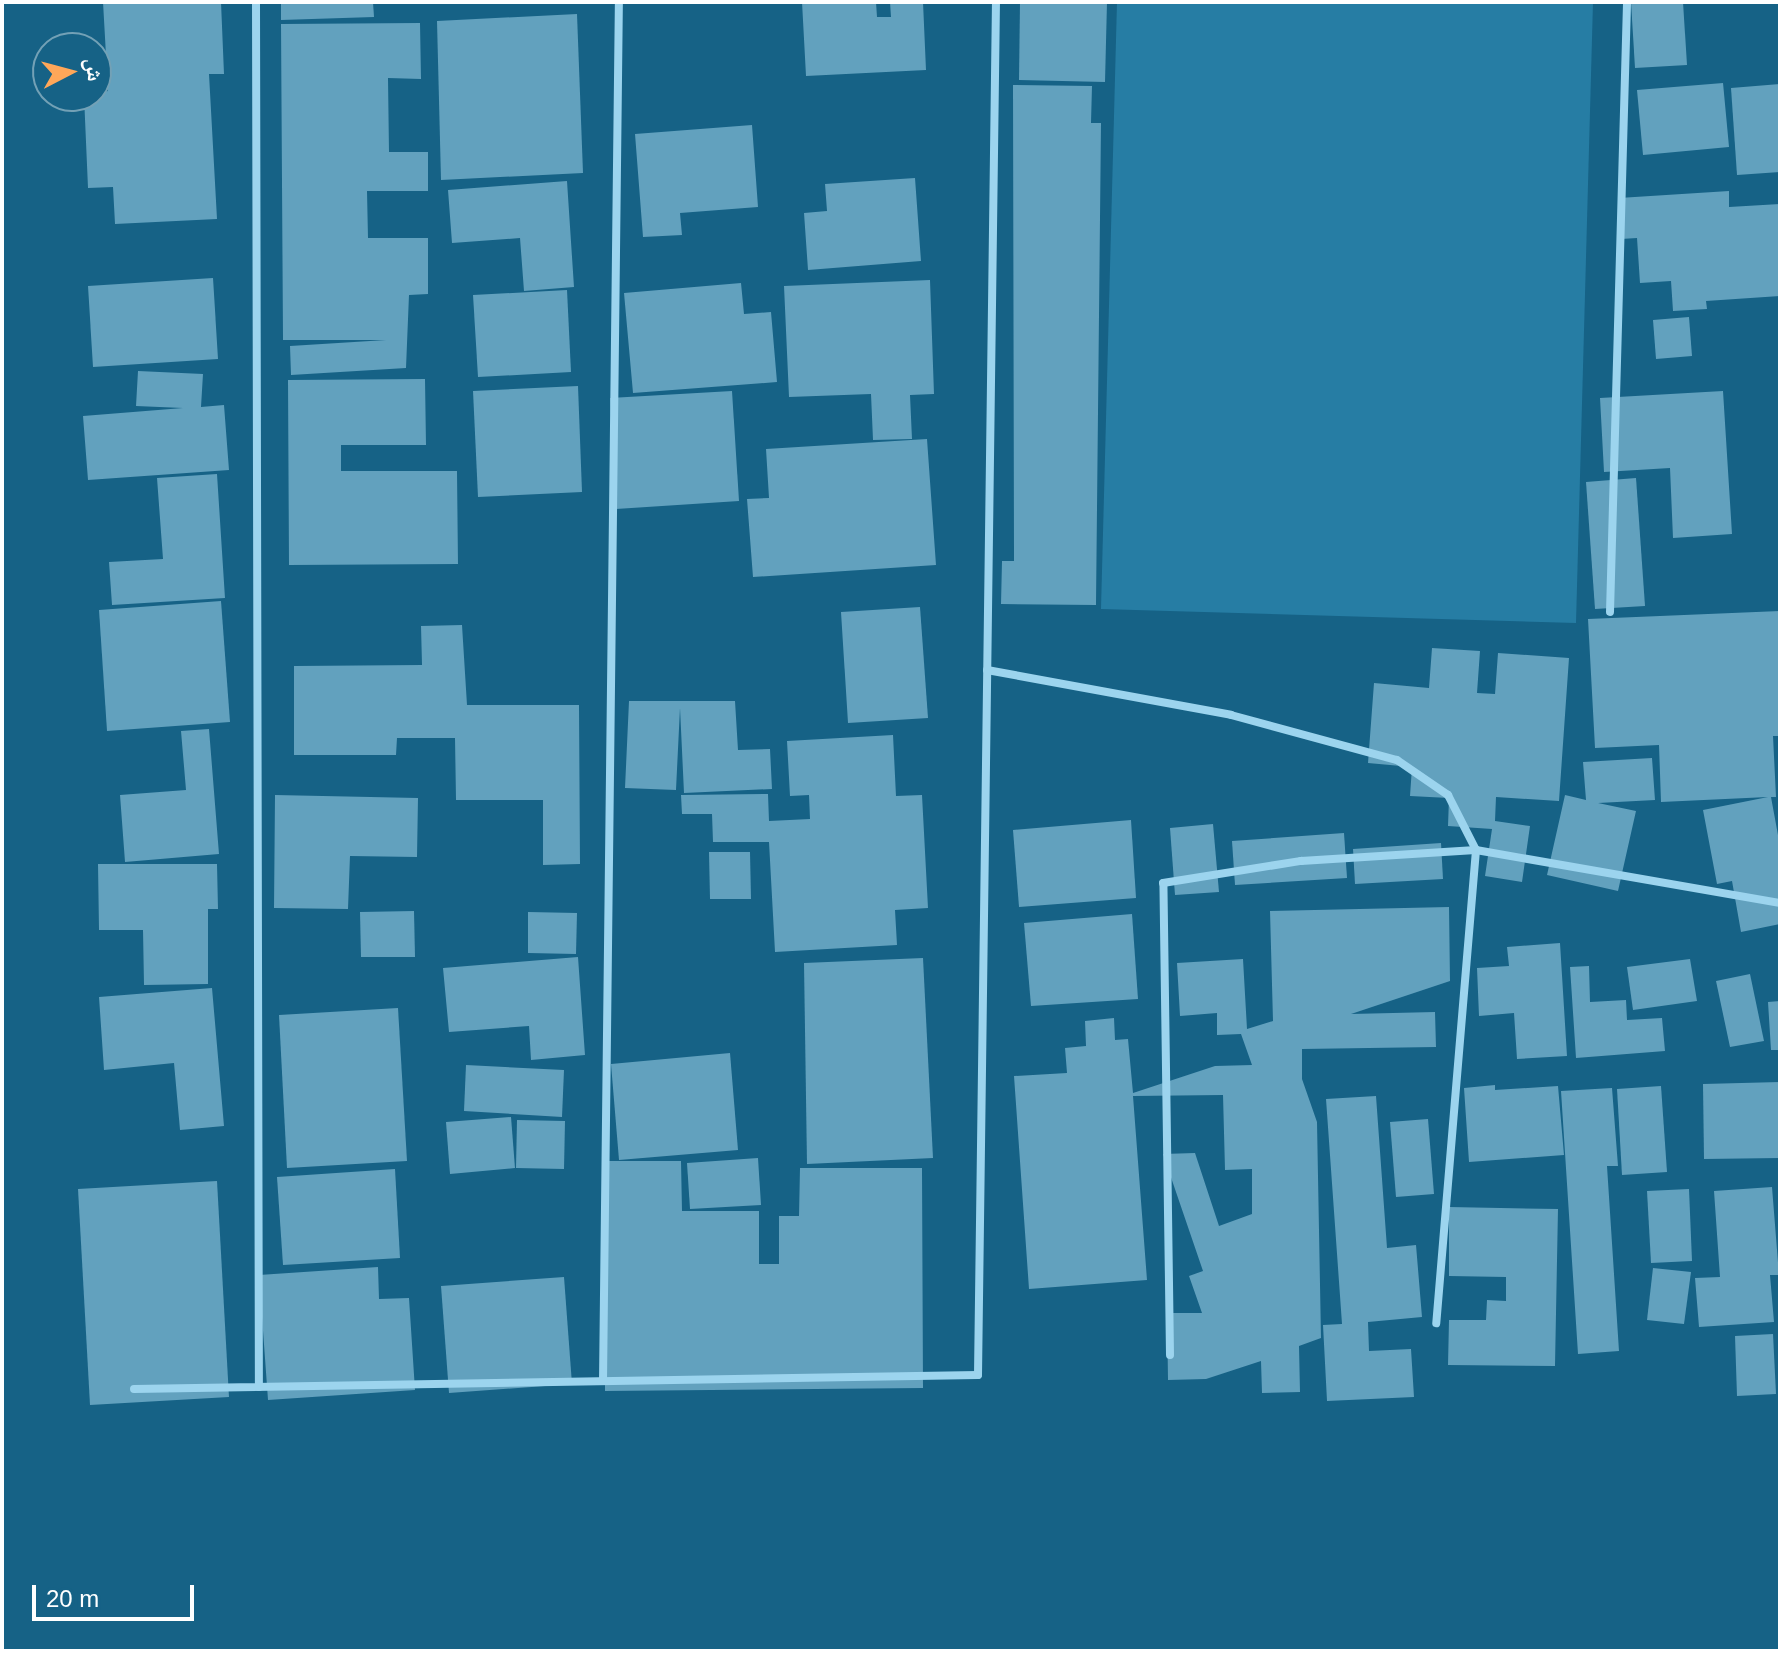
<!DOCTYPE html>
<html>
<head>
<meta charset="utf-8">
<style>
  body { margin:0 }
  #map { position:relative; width:1782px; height:1653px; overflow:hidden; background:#166286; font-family:Helvetica,"Noto Naskh Arabic",sans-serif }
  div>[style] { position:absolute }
  .green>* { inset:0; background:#267da4 }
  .building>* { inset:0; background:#62a1be }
  .minor>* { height:8px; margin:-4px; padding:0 4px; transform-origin:4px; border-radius:4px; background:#9cd4ee }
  span { translate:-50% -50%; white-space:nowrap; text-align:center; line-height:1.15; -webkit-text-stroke:8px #166286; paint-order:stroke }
  .frame { position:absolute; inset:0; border:4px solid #fff; pointer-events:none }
  .north { position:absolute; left:32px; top:32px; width:80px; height:80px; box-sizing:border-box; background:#166286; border:2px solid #73a1b6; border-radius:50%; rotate:84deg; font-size:22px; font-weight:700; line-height:32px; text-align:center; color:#fff }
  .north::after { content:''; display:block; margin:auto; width:28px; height:36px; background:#ffa759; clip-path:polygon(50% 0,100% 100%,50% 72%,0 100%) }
  .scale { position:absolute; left:32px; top:1585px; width:162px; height:36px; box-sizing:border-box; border:4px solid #fff; border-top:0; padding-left:10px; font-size:24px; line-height:28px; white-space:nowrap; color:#fff; -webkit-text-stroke:6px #166286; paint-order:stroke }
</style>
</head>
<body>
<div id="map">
  <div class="green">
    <i style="clip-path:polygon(1117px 2px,1593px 2px,1576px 623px,1101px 609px)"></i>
  </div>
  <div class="building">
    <i style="clip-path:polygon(103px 2px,221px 2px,224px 74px,209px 74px,217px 219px,115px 224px,113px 187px,88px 188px,84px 96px,108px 91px)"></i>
    <i style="clip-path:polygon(281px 2px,373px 2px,374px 17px,281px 20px)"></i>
    <i style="clip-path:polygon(802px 2px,876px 2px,877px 17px,891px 17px,890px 2px,923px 2px,926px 70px,806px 76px)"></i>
    <i style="clip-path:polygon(1020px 2px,1107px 2px,1105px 82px,1019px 80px)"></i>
    <i style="clip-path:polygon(1631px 2px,1683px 2px,1687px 65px,1635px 68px)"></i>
    <i style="clip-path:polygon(577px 14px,583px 173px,441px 180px,437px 21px)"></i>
    <i style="clip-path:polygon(420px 23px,421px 79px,388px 78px,389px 152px,428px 152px,428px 191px,367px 191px,368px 238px,428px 238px,428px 294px,409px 295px,406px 368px,291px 375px,290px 346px,386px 340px,283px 340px,281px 24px)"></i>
    <i style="clip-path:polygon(1723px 83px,1729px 147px,1643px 155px,1637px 90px)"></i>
    <i style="clip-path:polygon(1780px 84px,1780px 172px,1737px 175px,1731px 88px)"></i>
    <i style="clip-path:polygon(1013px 85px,1092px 86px,1091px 123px,1101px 123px,1096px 605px,1001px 604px,1002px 561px,1014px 561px)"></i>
    <i style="clip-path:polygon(752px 125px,758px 207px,680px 213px,682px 235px,643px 237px,635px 134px)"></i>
    <i style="clip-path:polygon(915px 178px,921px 261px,808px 270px,804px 213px,827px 211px,825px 184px)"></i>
    <i style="clip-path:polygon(567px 181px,574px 287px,524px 291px,520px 238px,452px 243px,448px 190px)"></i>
    <i style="clip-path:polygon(1729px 191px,1729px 207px,1780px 204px,1780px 296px,1706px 301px,1707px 309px,1673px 311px,1671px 281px,1640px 283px,1637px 238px,1621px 239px,1619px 198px)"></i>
    <i style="clip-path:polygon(213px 278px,218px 359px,93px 367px,88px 286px)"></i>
    <i style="clip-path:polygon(930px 280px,934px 394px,910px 395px,912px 439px,873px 440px,871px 394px,789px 397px,784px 286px)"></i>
    <i style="clip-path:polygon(741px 283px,744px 314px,771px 312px,777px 382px,633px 393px,624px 293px)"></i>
    <i style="clip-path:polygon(567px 290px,571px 372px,478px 377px,473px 295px)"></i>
    <i style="clip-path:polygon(1689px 317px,1692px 356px,1656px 359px,1653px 320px)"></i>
    <i style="clip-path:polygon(138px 371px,203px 374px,201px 407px,224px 405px,229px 470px,88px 480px,83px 416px,183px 408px,136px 406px)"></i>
    <i style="clip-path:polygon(425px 379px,426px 445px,341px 445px,341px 471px,457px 471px,458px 564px,289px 565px,288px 380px)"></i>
    <i style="clip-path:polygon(578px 386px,582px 492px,478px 497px,473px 391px)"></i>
    <i style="clip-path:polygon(732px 391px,739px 501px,616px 509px,610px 398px)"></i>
    <i style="clip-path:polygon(1723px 391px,1732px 534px,1673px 538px,1670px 468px,1604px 472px,1600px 398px)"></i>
    <i style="clip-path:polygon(927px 439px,936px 565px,753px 577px,747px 499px,769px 498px,766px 449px)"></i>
    <i style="clip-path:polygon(217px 474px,225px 598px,112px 605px,109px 562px,163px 559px,157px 478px)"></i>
    <i style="clip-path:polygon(1636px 478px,1645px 606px,1595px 609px,1586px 482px)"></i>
    <i style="clip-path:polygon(221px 601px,230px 722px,107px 731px,99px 610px)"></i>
    <i style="clip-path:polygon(920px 607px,928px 718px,848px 723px,841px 612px)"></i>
    <i style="clip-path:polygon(1780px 611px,1780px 736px,1773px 736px,1776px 797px,1771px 797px,1780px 846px,1780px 924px,1741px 932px,1732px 881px,1717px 884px,1703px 810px,1768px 797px,1661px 802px,1659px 745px,1595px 748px,1588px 619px)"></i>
    <i style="clip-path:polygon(462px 625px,467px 705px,579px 705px,580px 864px,543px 865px,543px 800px,456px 800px,455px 738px,397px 738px,396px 755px,294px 755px,294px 666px,422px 665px,421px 626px)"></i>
    <i style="clip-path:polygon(1432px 648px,1480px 651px,1477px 693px,1495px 694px,1498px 653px,1569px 658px,1559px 801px,1496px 797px,1495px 821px,1530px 826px,1522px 882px,1485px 876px,1492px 829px,1448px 826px,1449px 798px,1410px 796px,1412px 767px,1368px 763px,1374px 683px,1429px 688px)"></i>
    <i style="clip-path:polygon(629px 701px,735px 701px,738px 750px,770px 749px,772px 789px,684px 793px,680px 708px,676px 790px,625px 788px)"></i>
    <i style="clip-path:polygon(209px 729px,219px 854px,125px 862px,120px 795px,186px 790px,181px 731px)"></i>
    <i style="clip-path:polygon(893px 735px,896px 796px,922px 795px,928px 908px,895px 910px,897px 945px,775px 952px,769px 842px,713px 842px,712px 814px,682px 814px,681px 795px,768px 794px,769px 821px,810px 819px,809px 795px,790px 796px,787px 741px)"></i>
    <i style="clip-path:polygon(1652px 758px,1655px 800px,1598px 803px,1636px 811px,1618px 891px,1547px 875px,1565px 795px,1586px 800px,1583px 762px)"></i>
    <i style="clip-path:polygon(275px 795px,418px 798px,417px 857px,350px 856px,348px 909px,274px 908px)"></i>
    <i style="clip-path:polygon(1131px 820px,1136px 898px,1019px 907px,1013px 830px)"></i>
    <i style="clip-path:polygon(1213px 824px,1219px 892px,1175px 895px,1170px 828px)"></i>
    <i style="clip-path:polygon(1344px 833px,1347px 878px,1235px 885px,1232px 841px)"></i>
    <i style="clip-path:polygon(1441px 843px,1443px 879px,1355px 884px,1353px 849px)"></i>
    <i style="clip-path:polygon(709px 852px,750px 852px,751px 899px,710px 899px)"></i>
    <i style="clip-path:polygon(98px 864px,217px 864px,218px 909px,208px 909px,208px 984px,144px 985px,143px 930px,99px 930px)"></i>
    <i style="clip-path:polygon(1449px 907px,1450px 981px,1351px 1014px,1435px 1012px,1436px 1047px,1302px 1049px,1302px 1079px,1317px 1122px,1321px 1338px,1299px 1346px,1300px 1392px,1262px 1393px,1261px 1361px,1206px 1379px,1168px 1380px,1167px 1313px,1202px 1313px,1189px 1276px,1203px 1271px,1163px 1154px,1195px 1153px,1219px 1226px,1252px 1214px,1252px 1169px,1225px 1170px,1223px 1095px,1133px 1096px,1147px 1280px,1029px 1289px,1014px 1076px,1067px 1073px,1065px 1048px,1086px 1046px,1085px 1021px,1114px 1018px,1115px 1040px,1128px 1039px,1133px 1093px,1215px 1066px,1252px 1065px,1241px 1034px,1217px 1035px,1217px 1013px,1180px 1016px,1177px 963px,1243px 959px,1247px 1029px,1273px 1021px,1270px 911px)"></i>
    <i style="clip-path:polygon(414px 911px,415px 957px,361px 957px,360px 912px)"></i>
    <i style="clip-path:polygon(528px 912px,577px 913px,576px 954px,528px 953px)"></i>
    <i style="clip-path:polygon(1132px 914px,1138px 999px,1031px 1006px,1024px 923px)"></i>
    <i style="clip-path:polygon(1560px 943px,1567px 1056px,1517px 1059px,1514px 1013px,1479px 1016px,1477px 968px,1509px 966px,1507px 947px)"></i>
    <i style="clip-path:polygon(578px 957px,585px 1055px,531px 1060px,529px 1026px,449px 1032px,443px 968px)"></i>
    <i style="clip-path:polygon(923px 958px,933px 1158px,807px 1164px,804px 963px)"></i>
    <i style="clip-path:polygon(1690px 959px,1697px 1001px,1633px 1010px,1627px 967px)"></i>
    <i style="clip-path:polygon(1589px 966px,1590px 1002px,1626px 1000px,1627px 1020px,1662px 1018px,1665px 1051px,1576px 1058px,1570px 967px)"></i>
    <i style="clip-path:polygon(1750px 974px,1764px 1041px,1730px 1047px,1716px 981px)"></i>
    <i style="clip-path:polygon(212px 988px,224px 1126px,180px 1130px,174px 1063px,104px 1070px,99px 997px)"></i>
    <i style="clip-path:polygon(1780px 1001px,1780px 1050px,1771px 1050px,1768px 1002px)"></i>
    <i style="clip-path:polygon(398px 1008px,407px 1161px,287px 1168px,279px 1015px)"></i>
    <i style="clip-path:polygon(730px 1053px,738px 1150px,619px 1160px,611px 1064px)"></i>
    <i style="clip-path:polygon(466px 1065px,564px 1070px,562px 1117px,464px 1111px)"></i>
    <i style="clip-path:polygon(1780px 1082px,1780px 1158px,1704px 1159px,1703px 1084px)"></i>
    <i style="clip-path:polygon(1495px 1085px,1495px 1090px,1558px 1086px,1564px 1155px,1469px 1162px,1464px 1088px)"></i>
    <i style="clip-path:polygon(1661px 1086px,1667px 1172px,1622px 1175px,1617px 1089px)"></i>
    <i style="clip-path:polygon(1612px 1088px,1618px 1166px,1607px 1166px,1619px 1351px,1578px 1354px,1561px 1091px)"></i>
    <i style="clip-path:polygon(1376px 1096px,1387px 1248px,1416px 1245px,1422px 1317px,1368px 1322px,1369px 1351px,1411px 1349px,1414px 1397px,1327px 1401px,1323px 1325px,1342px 1324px,1326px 1099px)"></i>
    <i style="clip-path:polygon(511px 1117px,515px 1168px,450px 1174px,446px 1122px)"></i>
    <i style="clip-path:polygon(1428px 1119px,1434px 1194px,1396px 1197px,1390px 1122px)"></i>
    <i style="clip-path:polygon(517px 1120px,565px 1121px,564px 1169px,516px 1168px)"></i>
    <i style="clip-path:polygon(758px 1158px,761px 1205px,690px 1209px,687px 1163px)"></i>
    <i style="clip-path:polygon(604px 1161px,681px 1161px,682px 1211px,759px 1211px,759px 1264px,779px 1264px,779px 1216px,799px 1216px,800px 1168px,922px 1168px,923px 1388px,605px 1391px)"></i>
    <i style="clip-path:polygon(395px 1169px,400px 1258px,283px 1265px,277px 1177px)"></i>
    <i style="clip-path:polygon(217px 1181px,229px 1397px,90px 1405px,78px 1189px)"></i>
    <i style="clip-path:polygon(1772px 1187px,1779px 1275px,1770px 1275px,1774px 1322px,1699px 1327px,1695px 1278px,1720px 1277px,1714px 1191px)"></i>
    <i style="clip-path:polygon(1689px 1189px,1692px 1261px,1651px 1263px,1647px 1191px)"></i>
    <i style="clip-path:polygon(1449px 1207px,1558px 1209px,1555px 1366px,1448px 1365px,1449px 1320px,1486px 1320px,1487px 1300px,1506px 1301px,1506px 1277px,1449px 1276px)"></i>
    <i style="clip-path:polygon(378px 1267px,379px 1299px,409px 1298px,415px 1390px,268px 1400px,259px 1275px)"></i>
    <i style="clip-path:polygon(1653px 1268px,1691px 1272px,1684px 1324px,1647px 1320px)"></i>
    <i style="clip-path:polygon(564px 1277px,572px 1384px,449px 1393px,441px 1286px)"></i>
    <i style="clip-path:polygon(1773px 1334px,1776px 1394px,1737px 1396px,1735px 1336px)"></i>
  </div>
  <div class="minor">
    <i style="left:256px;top:2px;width:1385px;rotate:89.88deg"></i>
    <i style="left:1610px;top:612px;width:610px;rotate:-88.4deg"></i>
    <i style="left:987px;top:670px;width:248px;rotate:10.4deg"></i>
    <i style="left:1231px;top:715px;width:172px;rotate:15.2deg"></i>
    <i style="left:1397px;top:760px;width:62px;rotate:34.5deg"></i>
    <i style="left:1448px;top:795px;width:62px;rotate:63deg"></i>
    <i style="left:1476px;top:850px;width:309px;rotate:9.9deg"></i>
    <i style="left:1170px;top:1355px;width:472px;rotate:-90.8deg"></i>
    <i style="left:1163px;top:883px;width:140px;rotate:-9.1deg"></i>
    <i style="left:1301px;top:861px;width:175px;rotate:-3.6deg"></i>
    <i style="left:1476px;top:850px;width:475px;rotate:94.8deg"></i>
    <i style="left:603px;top:1381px;width:1379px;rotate:-89.34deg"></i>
    <i style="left:134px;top:1389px;width:844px;rotate:-0.95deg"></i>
    <i style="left:978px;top:1375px;width:1373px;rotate:-89.25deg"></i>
  </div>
  <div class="frame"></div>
  <div class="north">ش</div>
  <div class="scale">20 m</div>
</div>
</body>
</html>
